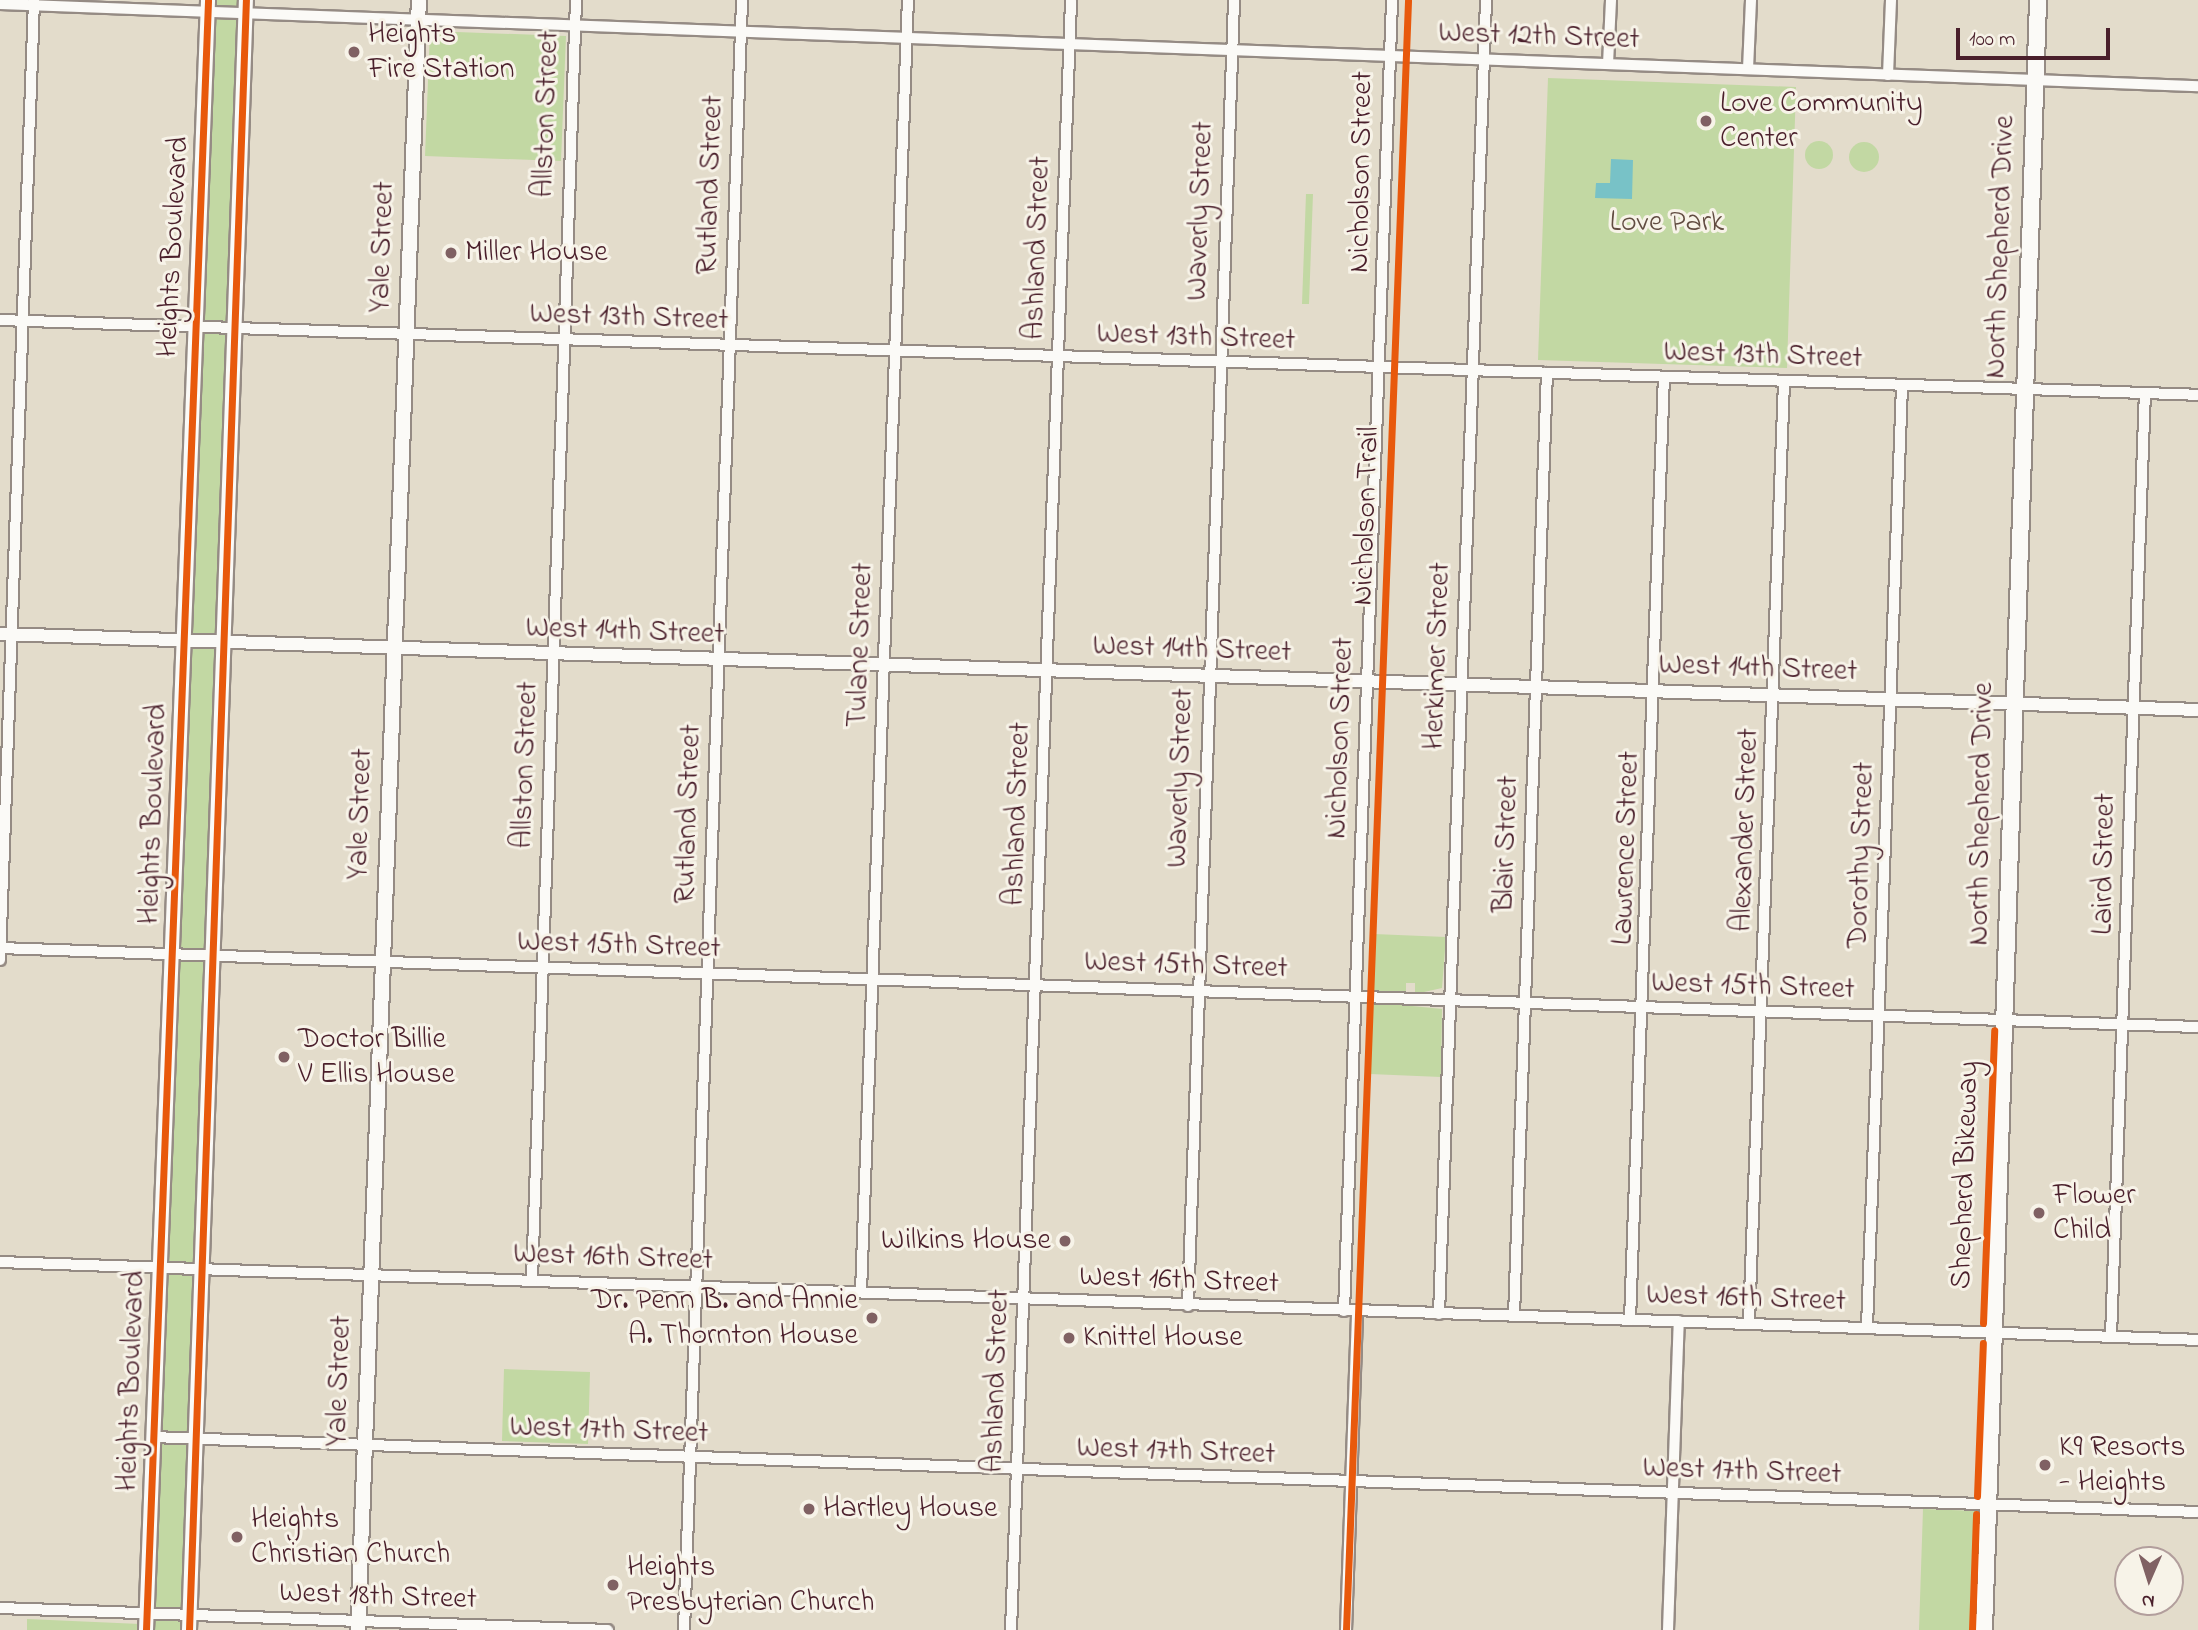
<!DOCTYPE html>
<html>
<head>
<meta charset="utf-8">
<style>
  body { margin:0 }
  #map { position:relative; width:2198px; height:1630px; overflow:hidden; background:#e3dccb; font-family:"Indie Flower",sans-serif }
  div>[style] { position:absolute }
  .green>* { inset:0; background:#c2d8a3 }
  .round { border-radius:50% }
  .water>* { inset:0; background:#78c2c7 }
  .roads { filter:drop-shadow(2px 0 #958b84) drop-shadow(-2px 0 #958b84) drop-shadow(0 2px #958b84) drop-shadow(0 -2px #958b84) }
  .minor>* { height:10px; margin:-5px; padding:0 5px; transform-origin:5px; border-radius:5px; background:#fbfaf7 }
  .tertiary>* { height:12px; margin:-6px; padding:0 6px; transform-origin:6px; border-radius:6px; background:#fbfaf7 }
  .secondary>* { height:14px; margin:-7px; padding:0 7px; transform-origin:7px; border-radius:7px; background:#fbfaf7 }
  .primary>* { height:16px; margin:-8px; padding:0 8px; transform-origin:8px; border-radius:8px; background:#fbfaf7 }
  .cycleway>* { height:7px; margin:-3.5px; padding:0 3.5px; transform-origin:3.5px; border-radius:3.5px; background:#e8590c }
  .dots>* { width:19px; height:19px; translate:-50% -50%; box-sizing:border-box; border:4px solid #f7f3e8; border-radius:50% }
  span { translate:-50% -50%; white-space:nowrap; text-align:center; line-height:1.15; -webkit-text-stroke:6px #f7f3e8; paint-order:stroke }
  .poi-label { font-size:30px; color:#4a1f2b }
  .left { translate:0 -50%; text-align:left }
  .right { translate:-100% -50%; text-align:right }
  .street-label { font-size:30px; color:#4a1f2b }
  .park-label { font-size:30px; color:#614c41 }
  .north { position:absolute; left:2114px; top:1546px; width:70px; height:70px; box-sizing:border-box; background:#f7f3e8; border:2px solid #b29e9c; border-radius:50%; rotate:183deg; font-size:19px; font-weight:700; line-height:28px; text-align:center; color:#4a1f2b }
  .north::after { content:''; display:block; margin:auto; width:24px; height:32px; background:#806163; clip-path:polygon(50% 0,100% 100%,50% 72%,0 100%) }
  .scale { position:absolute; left:1956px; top:28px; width:154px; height:32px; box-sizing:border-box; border:4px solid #4a1f2b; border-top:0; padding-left:9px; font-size:21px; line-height:24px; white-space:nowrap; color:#4a1f2b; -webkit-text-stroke:5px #f7f3e8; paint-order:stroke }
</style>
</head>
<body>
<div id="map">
  <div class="green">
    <i style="clip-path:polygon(216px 0,241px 0,181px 1630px,153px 1630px)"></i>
    <i style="clip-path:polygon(430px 31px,566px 36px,561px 161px,425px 156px)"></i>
    <i style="clip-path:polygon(1548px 78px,1796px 87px,1787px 368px,1538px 360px)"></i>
    <i class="round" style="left:1805px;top:141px;width:28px;height:28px"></i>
    <i class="round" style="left:1849px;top:142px;width:30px;height:30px"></i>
    <i style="clip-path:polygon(1306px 194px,1313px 194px,1309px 304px,1302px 304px)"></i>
    <i style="clip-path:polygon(1374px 934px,1446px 937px,1442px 988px,1415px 994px,1415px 983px,1406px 983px,1406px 993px,1372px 992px)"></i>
    <i style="clip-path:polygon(1372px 1002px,1442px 1009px,1441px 1077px,1370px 1074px)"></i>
    <i style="clip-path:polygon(504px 1369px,590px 1372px,588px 1444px,502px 1441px)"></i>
    <i style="clip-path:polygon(1923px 1509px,1979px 1511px,1975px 1630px,1919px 1630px)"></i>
    <i style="clip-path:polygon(27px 1619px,140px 1624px,140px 1630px,27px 1630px)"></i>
  </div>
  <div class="water">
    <i style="clip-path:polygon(1611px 159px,1633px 160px,1632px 199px,1595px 198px,1596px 183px,1610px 183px)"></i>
  </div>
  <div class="roads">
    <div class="minor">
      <i style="left:0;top:4px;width:2200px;rotate:2.14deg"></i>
      <i style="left:1608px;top:64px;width:64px;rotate:-87.3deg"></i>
      <i style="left:1748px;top:69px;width:69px;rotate:-87.5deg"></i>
      <i style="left:1888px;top:75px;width:75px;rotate:-87.7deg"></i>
      <i style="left:0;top:320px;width:2199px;rotate:1.95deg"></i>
      <i style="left:0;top:948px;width:2199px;rotate:2.06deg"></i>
      <i style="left:0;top:960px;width:961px;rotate:-87.97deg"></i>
      <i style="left:0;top:1262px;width:2199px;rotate:2.03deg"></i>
      <i style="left:532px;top:1280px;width:1281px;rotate:-88.03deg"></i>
      <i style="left:861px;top:1292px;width:1293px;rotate:-87.92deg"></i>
      <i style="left:1188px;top:1306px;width:1307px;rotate:-87.98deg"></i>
      <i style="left:1344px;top:1311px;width:1312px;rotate:-87.9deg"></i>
      <i style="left:1439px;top:1314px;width:1315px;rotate:-87.95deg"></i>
      <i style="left:1514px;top:1316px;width:944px;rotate:-88deg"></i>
      <i style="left:1630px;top:1320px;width:944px;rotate:-87.94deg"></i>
      <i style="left:1749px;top:1323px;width:943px;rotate:-87.87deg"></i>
      <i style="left:1867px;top:1327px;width:943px;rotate:-87.87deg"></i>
      <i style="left:2111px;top:1336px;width:944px;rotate:-87.94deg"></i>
      <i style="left:152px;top:1437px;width:2047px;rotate:2.1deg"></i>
      <i style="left:0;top:1608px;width:608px;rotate:2.07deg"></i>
      <i style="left:684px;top:1630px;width:1631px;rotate:-87.96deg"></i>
      <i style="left:1011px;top:1630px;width:1631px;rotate:-87.89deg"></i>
      <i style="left:1346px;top:1630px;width:319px;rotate:-88deg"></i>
      <i style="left:1668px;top:1630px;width:309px;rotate:-88deg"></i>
    </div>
    <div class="tertiary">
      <i style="left:0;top:634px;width:2199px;rotate:1.98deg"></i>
    </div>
    <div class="secondary">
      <i style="left:146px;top:1630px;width:1631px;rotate:-87.82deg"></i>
      <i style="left:189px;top:1630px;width:1631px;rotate:-88deg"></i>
      <i style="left:358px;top:1630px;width:1631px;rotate:-87.86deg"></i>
    </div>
    <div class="primary">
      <i style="left:1984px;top:1630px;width:1631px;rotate:-88.1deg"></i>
    </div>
  </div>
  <div class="cycleway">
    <i style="left:1983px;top:1323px;width:293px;rotate:-87.8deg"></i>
    <i style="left:1977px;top:1496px;width:153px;rotate:-87.8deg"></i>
    <i style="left:146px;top:1630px;width:1631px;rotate:-87.82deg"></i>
    <i style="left:189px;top:1630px;width:1631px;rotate:-88deg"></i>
    <i style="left:1346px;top:1630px;width:1631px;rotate:-87.82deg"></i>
    <i style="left:1972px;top:1630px;width:116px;rotate:-88deg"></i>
  </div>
  <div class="dots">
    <i style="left:354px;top:52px;background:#806163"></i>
    <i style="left:1706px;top:121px;background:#806163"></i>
    <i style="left:451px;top:253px;background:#806163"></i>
    <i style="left:284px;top:1057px;background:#806163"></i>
    <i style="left:2039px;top:1213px;background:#806163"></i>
    <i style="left:1065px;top:1241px;background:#806163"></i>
    <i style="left:872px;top:1318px;background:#806163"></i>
    <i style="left:1069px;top:1338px;background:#806163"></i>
    <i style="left:2045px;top:1465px;background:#806163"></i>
    <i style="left:809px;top:1509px;background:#806163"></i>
    <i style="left:237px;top:1537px;background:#806163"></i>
    <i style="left:613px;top:1585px;background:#806163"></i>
  </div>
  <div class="poi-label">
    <span class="left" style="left:368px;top:52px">Heights<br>Fire Station</span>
    <span class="left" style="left:1720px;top:121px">Love Community<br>Center</span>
    <span class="left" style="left:465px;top:253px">Miller House</span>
    <span class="left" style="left:298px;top:1057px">Doctor Billie<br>V Ellis House</span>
    <span class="left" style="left:2053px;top:1213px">Flower<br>Child</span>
    <span class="right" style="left:1051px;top:1241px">Wilkins House</span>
    <span class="right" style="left:858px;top:1318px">Dr. Penn B. and Annie<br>A. Thornton House</span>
    <span class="left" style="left:1083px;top:1338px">Knittel House</span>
    <span class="left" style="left:2059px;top:1465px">K9 Resorts<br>- Heights</span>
    <span class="left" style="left:823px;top:1509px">Hartley House</span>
    <span class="left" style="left:251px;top:1537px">Heights<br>Christian Church</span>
    <span class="left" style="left:627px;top:1585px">Heights<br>Presbyterian Church</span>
  </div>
  <div class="street-label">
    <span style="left:1539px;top:37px;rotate:2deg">West 12th Street</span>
    <span style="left:547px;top:114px;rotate:-88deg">Allston Street</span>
    <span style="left:1362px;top:172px;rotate:-89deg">Nicholson Street</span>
    <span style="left:711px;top:185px;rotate:-88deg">Rutland Street</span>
    <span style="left:1201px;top:211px;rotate:-88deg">Waverly Street</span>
    <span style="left:174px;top:247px;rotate:-87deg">Heights Boulevard</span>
    <span style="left:383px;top:247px;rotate:-88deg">Yale Street</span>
    <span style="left:2001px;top:247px;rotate:-88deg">North Shepherd Drive</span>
    <span style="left:1038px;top:248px;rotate:-88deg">Ashland Street</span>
    <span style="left:629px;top:318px;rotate:2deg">West 13th Street</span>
    <span style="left:1196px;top:338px;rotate:2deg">West 13th Street</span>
    <span style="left:1763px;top:356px;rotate:2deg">West 13th Street</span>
    <span style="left:1367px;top:516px;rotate:-88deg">Nicholson Trail</span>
    <span style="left:625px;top:632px;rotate:2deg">West 14th Street</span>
    <span style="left:861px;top:645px;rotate:-88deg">Tulane Street</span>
    <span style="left:1192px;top:650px;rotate:2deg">West 14th Street</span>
    <span style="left:1438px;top:656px;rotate:-88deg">Herkimer Street</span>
    <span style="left:1758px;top:669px;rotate:2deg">West 14th Street</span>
    <span style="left:1341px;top:738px;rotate:-88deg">Nicholson Street</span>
    <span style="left:526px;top:765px;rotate:-88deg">Allston Street</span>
    <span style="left:1181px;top:778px;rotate:-88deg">Waverly Street</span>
    <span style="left:154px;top:814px;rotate:-88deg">Heights Boulevard</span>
    <span style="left:361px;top:814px;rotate:-88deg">Yale Street</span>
    <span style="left:689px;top:814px;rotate:-88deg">Rutland Street</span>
    <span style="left:1018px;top:814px;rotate:-88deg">Ashland Street</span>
    <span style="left:1982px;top:814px;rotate:-89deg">North Shepherd Drive</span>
    <span style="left:1746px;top:830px;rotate:-88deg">Alexander Street</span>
    <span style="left:1507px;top:844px;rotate:-88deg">Blair Street</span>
    <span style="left:1627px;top:848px;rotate:-88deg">Lawrence Street</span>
    <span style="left:1862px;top:855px;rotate:-88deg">Dorothy Street</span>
    <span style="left:2105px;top:864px;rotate:-89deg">Laird Street</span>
    <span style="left:619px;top:946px;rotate:2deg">West 15th Street</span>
    <span style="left:1186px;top:966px;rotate:2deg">West 15th Street</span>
    <span style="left:1753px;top:987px;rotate:2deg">West 15th Street</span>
    <span style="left:1966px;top:1175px;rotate:-88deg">Shepherd Bikeway</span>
    <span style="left:613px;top:1258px;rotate:2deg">West 16th Street</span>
    <span style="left:1179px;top:1281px;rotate:2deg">West 16th Street</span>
    <span style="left:1746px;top:1299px;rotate:2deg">West 16th Street</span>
    <span style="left:132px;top:1381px;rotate:-88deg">Heights Boulevard</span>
    <span style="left:340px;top:1381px;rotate:-88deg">Yale Street</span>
    <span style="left:997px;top:1381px;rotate:-88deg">Ashland Street</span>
    <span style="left:609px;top:1431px;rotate:2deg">West 17th Street</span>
    <span style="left:1176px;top:1452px;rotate:2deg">West 17th Street</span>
    <span style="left:1742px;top:1472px;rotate:2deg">West 17th Street</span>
    <span style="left:378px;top:1597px;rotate:2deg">West 18th Street</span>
  </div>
  <div class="park-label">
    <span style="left:1667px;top:223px">Love Park</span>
  </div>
  <div class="north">N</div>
  <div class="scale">100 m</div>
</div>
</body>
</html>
